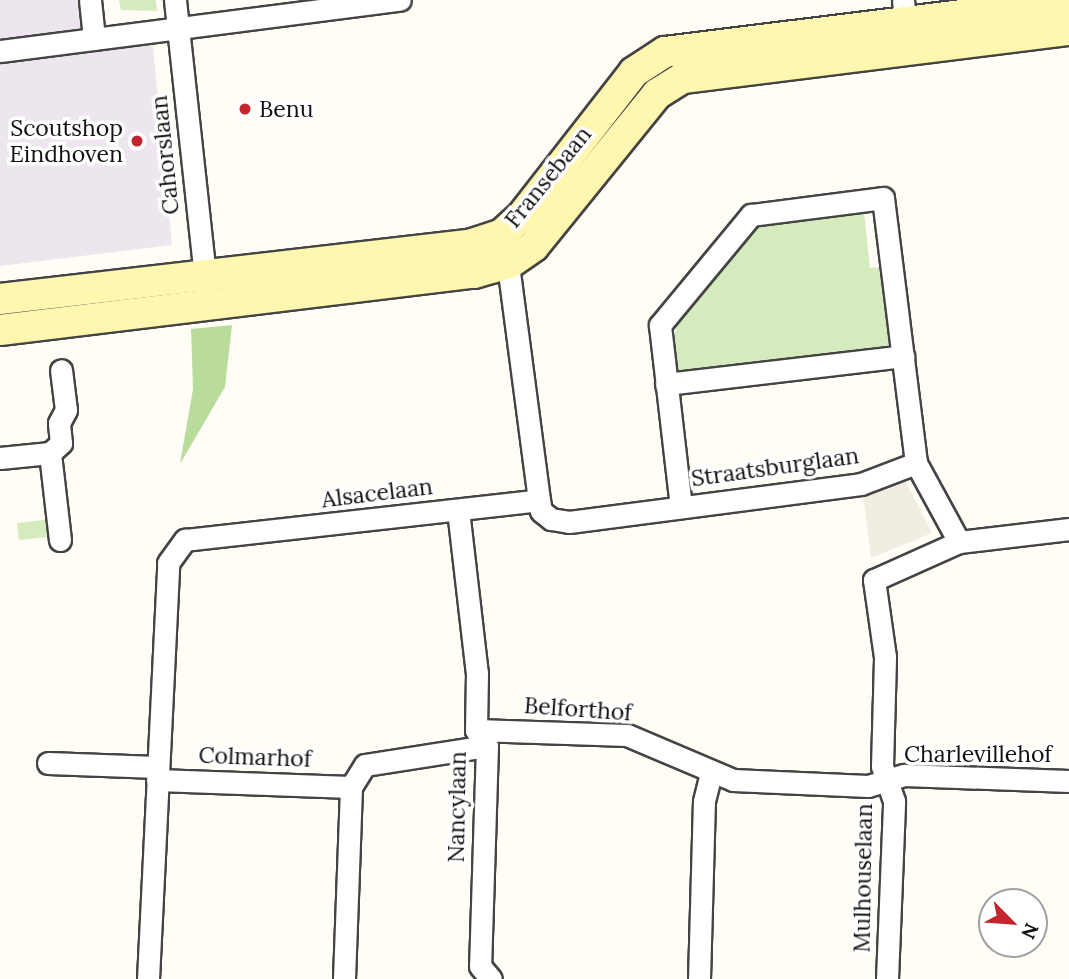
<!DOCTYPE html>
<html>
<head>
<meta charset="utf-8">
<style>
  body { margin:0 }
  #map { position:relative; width:1069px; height:979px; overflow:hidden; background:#fffdf5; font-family:Lora,serif }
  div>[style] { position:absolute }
  .industrial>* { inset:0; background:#eee6ef }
  .green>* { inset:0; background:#d5ebbd }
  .forest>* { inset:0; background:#b9dc9c }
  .plaza>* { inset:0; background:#f1ede2 }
  .roads { filter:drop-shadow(2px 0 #444) drop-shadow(-2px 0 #444) drop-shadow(0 2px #444) drop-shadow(0 -2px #444) }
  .street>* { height:21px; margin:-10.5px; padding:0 10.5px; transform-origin:10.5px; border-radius:10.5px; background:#fff }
  .secondary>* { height:30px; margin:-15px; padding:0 15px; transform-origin:15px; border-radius:15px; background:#fff6b0 }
  .dots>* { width:19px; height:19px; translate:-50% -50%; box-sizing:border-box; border:4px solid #fff; border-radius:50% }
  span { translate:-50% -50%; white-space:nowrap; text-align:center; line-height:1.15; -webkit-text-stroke:7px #fff; paint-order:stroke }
  .poi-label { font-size:23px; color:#111 }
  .left { translate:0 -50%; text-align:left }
  .right { translate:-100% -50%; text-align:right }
  .street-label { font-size:23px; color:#111 }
  .north { position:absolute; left:978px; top:888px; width:70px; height:70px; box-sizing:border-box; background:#fff; border:2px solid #a0a0a0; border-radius:50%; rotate:115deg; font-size:19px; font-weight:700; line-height:28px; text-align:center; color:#111 }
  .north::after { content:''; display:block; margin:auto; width:24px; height:32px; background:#c4262e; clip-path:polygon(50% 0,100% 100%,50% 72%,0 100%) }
</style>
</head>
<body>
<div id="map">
  <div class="industrial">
    <i style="clip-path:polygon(0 0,77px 0,81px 33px,151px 26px,172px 245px,0 266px)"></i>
  </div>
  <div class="green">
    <i style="clip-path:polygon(119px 0,156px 0,157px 11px,121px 10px)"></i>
    <i style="clip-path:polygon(864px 212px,870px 268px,882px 267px,891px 345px,674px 373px,671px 346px,681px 312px,750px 225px)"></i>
    <i style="clip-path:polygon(51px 519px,52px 530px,47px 537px,19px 540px,17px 523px)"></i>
  </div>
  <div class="forest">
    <i style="clip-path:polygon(232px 325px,225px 387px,180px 464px,193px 389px,191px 329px)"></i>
  </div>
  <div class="plaza">
    <i style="clip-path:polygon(904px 478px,932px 533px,871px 558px,863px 494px)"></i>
  </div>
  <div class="roads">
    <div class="street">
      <i style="left:90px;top:0;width:39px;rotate:84deg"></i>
      <i style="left:175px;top:0;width:289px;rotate:83.8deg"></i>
      <i style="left:903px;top:0;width:36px;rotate:84deg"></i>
      <i style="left:0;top:51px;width:403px;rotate:-7.3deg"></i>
      <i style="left:666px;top:384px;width:239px;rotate:-6.7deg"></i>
      <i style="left:0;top:458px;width:50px;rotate:-5.7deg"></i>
      <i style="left:539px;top:500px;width:11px;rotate:80deg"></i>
      <i style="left:541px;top:511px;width:13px;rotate:39deg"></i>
      <i style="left:551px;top:519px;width:18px;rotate:9deg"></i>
      <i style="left:569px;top:522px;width:294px;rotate:-7.4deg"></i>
      <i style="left:861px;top:484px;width:59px;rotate:-20.9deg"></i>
      <i style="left:681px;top:507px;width:183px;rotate:-96.6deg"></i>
      <i style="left:660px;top:325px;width:143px;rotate:-50.4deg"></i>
      <i style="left:751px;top:215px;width:133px;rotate:-7.3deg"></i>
      <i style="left:883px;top:198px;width:267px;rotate:82.9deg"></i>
      <i style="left:916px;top:463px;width:90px;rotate:61.4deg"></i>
      <i style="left:458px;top:510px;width:164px;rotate:83.4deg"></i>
      <i style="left:477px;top:673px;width:57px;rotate:91deg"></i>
      <i style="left:476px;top:730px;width:19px;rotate:55deg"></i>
      <i style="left:487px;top:746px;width:220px;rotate:91.8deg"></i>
      <i style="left:480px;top:966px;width:17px;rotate:50deg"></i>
      <i style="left:60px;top:540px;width:88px;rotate:-96.6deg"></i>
      <i style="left:50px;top:453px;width:15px;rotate:-42deg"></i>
      <i style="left:61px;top:443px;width:20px;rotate:-96deg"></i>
      <i style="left:59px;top:423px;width:15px;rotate:-62deg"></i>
      <i style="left:66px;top:410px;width:40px;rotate:-97.1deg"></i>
      <i style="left:476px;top:730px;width:151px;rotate:1.9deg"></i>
      <i style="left:627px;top:735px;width:115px;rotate:23deg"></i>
      <i style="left:733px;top:780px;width:135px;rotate:2.5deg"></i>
      <i style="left:868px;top:786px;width:38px;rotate:-17deg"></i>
      <i style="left:904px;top:775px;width:165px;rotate:2.1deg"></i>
      <i style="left:48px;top:763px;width:109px;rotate:2.1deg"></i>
      <i style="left:157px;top:780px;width:194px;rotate:2.1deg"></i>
      <i style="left:148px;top:979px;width:416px;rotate:-87.2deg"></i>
      <i style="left:168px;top:563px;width:29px;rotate:-54deg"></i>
      <i style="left:185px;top:540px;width:356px;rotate:-6.4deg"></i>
      <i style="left:539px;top:500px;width:252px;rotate:-97.5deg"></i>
      <i style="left:344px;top:979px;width:192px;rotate:-87.9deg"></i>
      <i style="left:351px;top:787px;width:26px;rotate:-58deg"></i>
      <i style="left:365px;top:765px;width:123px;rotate:-8.9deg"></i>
      <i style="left:699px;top:979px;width:178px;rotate:-88.4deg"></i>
      <i style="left:704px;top:801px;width:29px;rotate:-76deg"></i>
      <i style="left:887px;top:979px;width:178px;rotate:-87.7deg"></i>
      <i style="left:894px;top:801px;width:37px;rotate:-109deg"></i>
      <i style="left:882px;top:766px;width:109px;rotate:-88.4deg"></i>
      <i style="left:885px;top:657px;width:78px;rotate:-98.1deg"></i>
      <i style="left:874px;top:580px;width:93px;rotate:-24.1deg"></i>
      <i style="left:959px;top:542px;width:111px;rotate:-6.7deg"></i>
    </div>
    <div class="secondary">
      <i style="left:0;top:299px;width:475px;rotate:-6.6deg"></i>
      <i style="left:472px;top:244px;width:32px;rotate:-18deg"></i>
      <i style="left:502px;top:234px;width:27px;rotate:-42deg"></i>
      <i style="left:522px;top:216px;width:182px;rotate:-52.1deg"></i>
      <i style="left:634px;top:72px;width:37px;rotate:-33deg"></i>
      <i style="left:665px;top:52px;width:407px;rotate:-7.1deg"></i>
      <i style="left:0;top:330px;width:477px;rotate:-6.9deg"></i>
      <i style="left:474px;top:273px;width:37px;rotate:-16deg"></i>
      <i style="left:510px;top:263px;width:29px;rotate:-35deg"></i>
      <i style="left:534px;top:246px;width:196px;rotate:-51deg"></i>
      <i style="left:657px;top:94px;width:31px;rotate:-32deg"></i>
      <i style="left:683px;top:78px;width:389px;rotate:-7.1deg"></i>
    </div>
  </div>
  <div class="dots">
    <i style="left:245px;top:109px;background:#c4262e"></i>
    <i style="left:137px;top:141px;background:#c4262e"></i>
  </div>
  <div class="poi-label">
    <span class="left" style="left:259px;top:109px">Benu</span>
    <span class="right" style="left:123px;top:141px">Scoutshop<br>Eindhoven</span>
  </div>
  <div class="street-label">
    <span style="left:165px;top:155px;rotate:-96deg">Cahorslaan</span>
    <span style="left:548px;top:177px;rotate:-51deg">Fransebaan</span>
    <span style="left:775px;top:467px;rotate:-8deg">Straatsburglaan</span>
    <span style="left:377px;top:493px;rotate:-7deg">Alsacelaan</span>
    <span style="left:578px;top:709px;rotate:4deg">Belforthof</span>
    <span style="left:978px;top:754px">Charlevillehof</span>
    <span style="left:255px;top:757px;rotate:2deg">Colmarhof</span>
    <span style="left:457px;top:807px;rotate:-89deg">Nancylaan</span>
    <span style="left:863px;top:878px;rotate:-89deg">Mulhouselaan</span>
  </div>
  <div class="north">N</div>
</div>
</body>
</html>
